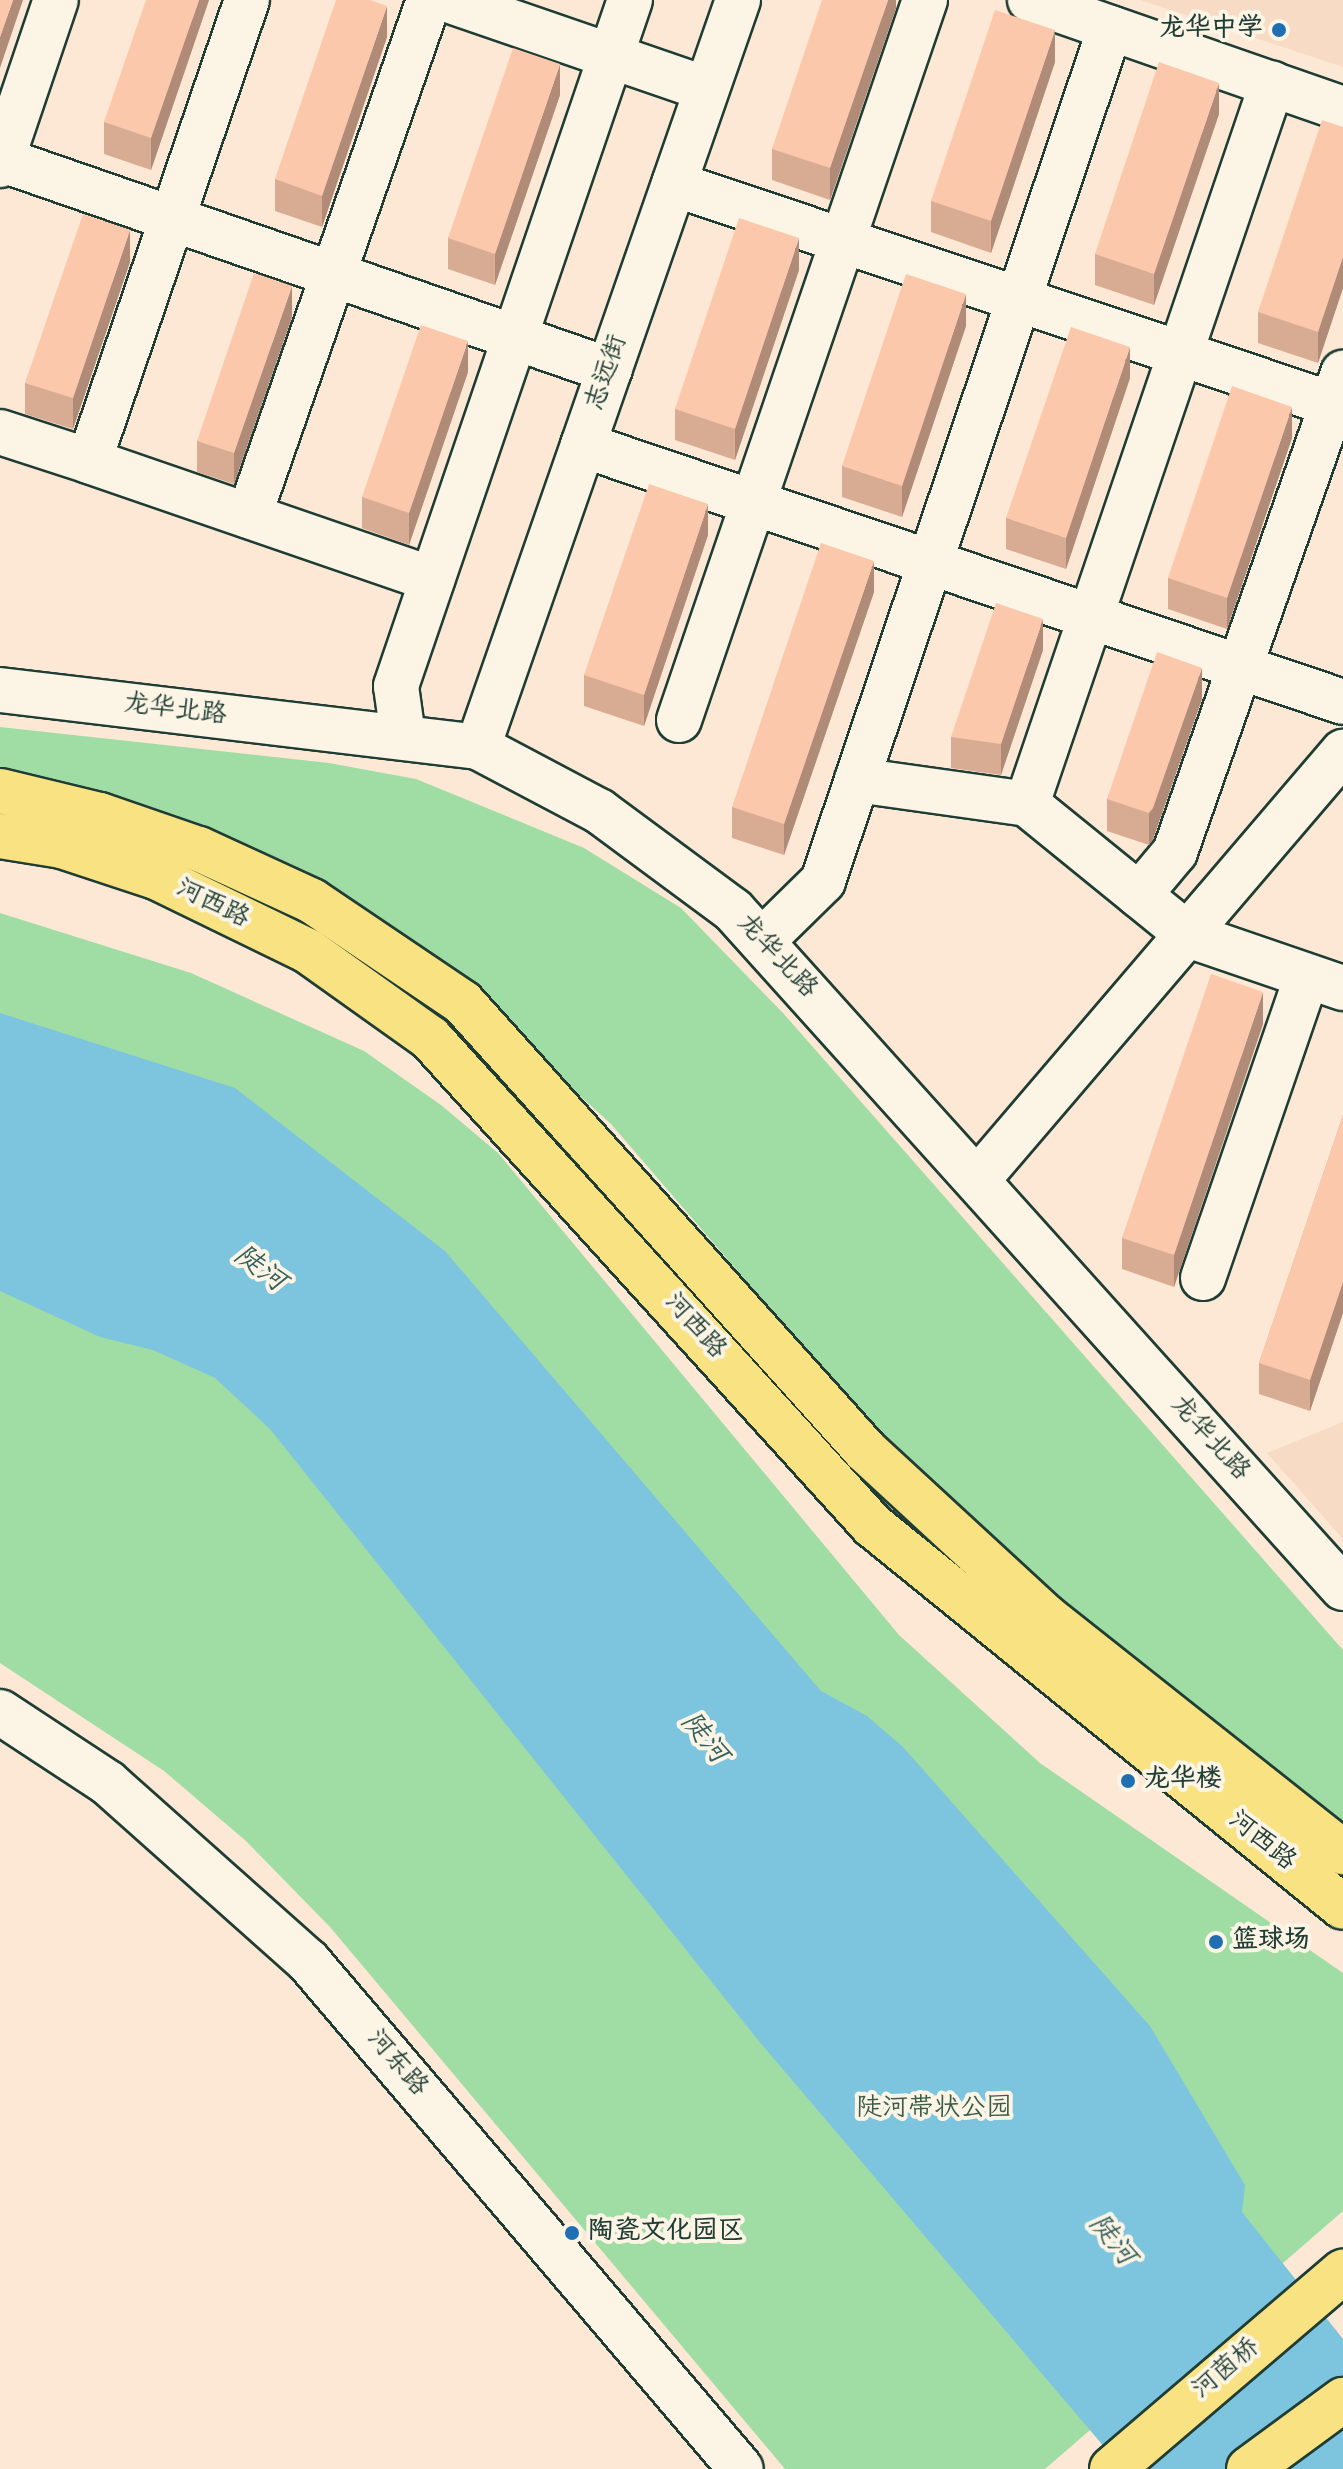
<!DOCTYPE html>
<html>
<head>
<meta charset="utf-8">
<style>
  body { margin:0 }
  #map { position:relative; width:1343px; height:2469px; overflow:hidden; background:#fce8d4; font-family:"Indie Flower","LXGW WenKai TC",sans-serif }
  div>[style] { position:absolute }
  .built>* { inset:0; background:#f8dbc5 }
  .green>* { inset:0; background:#9fdda4 }
  .water>* { inset:0; background:#7dc5de }
  .roads { filter:drop-shadow(2px 0 #1f3d34) drop-shadow(-2px 0 #1f3d34) drop-shadow(0 2px #1f3d34) drop-shadow(0 -2px #1f3d34) }
  .minor>* { height:44px; margin:-22px; padding:0 22px; transform-origin:22px; border-radius:22px; background:#fcf5e5 }
  .major>* { height:44px; margin:-22px; padding:0 22px; transform-origin:22px; border-radius:22px; background:#f8e281 }
  .wall>* { inset:0; background:#d8ac93 }
  .shaded-wall>* { inset:0; background:#b08c78 }
  .building>* { inset:0; background:#fbc8ab }
  .dots>* { width:22px; height:22px; translate:-50% -50%; box-sizing:border-box; border:4px solid #fcf5e5; border-radius:50% }
  span { translate:-50% -50%; white-space:nowrap; text-align:center; line-height:1.15; -webkit-text-stroke:8px #fcf5e5; paint-order:stroke }
  .poi-label { font-size:26px; color:#1f3d34; font-weight:700 }
  .right { translate:-100% -50%; text-align:right }
  .left { translate:0 -50%; text-align:left }
  .street-label { font-size:26px; color:#1f3d34 }
  .park-label { font-size:26px; color:#395d4a }
  .water-label { font-size:28px; color:#365f5e; font-style:italic }
</style>
</head>
<body>
<div id="map">
  <div class="built">
    <i style="clip-path:polygon(1140px 0,1343px 0,1343px 67px,1319px 59px)"></i>
    <i style="clip-path:polygon(1343px 1422px,1343px 1539px,1267px 1453px)"></i>
  </div>
  <div class="green">
    <i style="clip-path:polygon(0 727px,329px 763px,416px 779px,584px 848px,681px 908px,783px 1013px,1343px 1650px,1343px 1833px,1079px 1631px,913px 1475px,611px 1124px,411px 942px,0 778px)"></i>
    <i style="clip-path:polygon(0 913px,191px 973px,364px 1051px,441px 1105px,498px 1153px,899px 1635px,1040px 1763px,1343px 1973px,1343px 2211px,1045px 2469px,785px 2469px,330px 1927px,246px 1841px,164px 1771px,0 1663px)"></i>
  </div>
  <div class="water">
    <i style="clip-path:polygon(0 1013px,235px 1088px,445px 1251px,821px 1691px,867px 1716px,903px 1747px,1150px 2026px,1245px 2185px,1242px 2212px,1343px 2339px,1343px 2469px,1123px 2469px,758px 2040px,270px 1429px,215px 1378px,153px 1350px,100px 1337px,0 1291px)"></i>
  </div>
  <div class="roads">
    <div class="minor">
      <i style="left:247px;top:0;width:487px;rotate:108.9deg"></i>
      <i style="left:89px;top:461px;width:363px;rotate:19deg"></i>
      <i style="left:448px;top:0;width:273px;rotate:19deg"></i>
      <i style="left:1030px;top:0;width:331px;rotate:19.2deg"></i>
      <i style="left:0;top:159px;width:645px;rotate:19.11deg"></i>
      <i style="left:0;top:165px;width:174px;rotate:-71.3deg"></i>
      <i style="left:674px;top:184px;width:706px;rotate:18.51deg"></i>
      <i style="left:0;top:432px;width:94px;rotate:18deg"></i>
      <i style="left:583px;top:445px;width:802px;rotate:18.68deg"></i>
      <i style="left:249px;top:516px;width:546px;rotate:-70.77deg"></i>
      <i style="left:0;top:690px;width:481px;rotate:6.8deg"></i>
      <i style="left:478px;top:747px;width:137px;rotate:27.9deg"></i>
      <i style="left:599px;top:811px;width:167px;rotate:36.5deg"></i>
      <i style="left:733px;top:910px;width:912px;rotate:48.02deg"></i>
      <i style="left:679px;top:720px;width:761px;rotate:-71.14deg"></i>
      <i style="left:403px;top:736px;width:50px;rotate:-98deg"></i>
      <i style="left:396px;top:686px;width:725px;rotate:-71.17deg"></i>
      <i style="left:478px;top:747px;width:791px;rotate:-70.81deg"></i>
      <i style="left:857px;top:780px;width:172px;rotate:8deg"></i>
      <i style="left:1027px;top:804px;width:208px;rotate:39.1deg"></i>
      <i style="left:1188px;top:935px;width:164px;rotate:18.9deg"></i>
      <i style="left:1027px;top:804px;width:761px;rotate:-71.21deg"></i>
      <i style="left:1139px;top:895px;width:56px;rotate:-50.1deg"></i>
      <i style="left:1175px;top:852px;width:508px;rotate:-70.67deg"></i>
      <i style="left:762px;top:941px;width:86px;rotate:-44.5deg"></i>
      <i style="left:823px;top:881px;width:900px;rotate:-71.4deg"></i>
      <i style="left:978px;top:1179px;width:562px;rotate:-49.48deg"></i>
      <i style="left:1203px;top:1278px;width:319px;rotate:-71deg"></i>
      <i style="left:0;top:1712px;width:129px;rotate:33.3deg"></i>
      <i style="left:108px;top:1783px;width:268px;rotate:41.7deg"></i>
      <i style="left:308px;top:1961px;width:667px;rotate:49.56deg"></i>
    </div>
    <div class="major">
      <i style="left:0;top:791px;width:103px;rotate:13.5deg"></i>
      <i style="left:100px;top:815px;width:105px;rotate:19deg"></i>
      <i style="left:199px;top:849px;width:124px;rotate:24.7deg"></i>
      <i style="left:312px;top:901px;width:182px;rotate:34deg"></i>
      <i style="left:463px;top:1003px;width:601px;rotate:48.03deg"></i>
      <i style="left:865px;top:1450px;width:246px;rotate:42.7deg"></i>
      <i style="left:1046px;top:1617px;width:379px;rotate:38.4deg"></i>
      <i style="left:0;top:836px;width:63px;rotate:9.2deg"></i>
      <i style="left:62px;top:846px;width:99px;rotate:18.3deg"></i>
      <i style="left:156px;top:877px;width:169px;rotate:26deg"></i>
      <i style="left:308px;top:951px;width:150px;rotate:35.5deg"></i>
      <i style="left:430px;top:1038px;width:658px;rotate:47.77deg"></i>
      <i style="left:872px;top:1525px;width:606px;rotate:39.04deg"></i>
      <i style="left:1112px;top:2469px;width:304px;rotate:-40.5deg"></i>
      <i style="left:1249px;top:2469px;width:117px;rotate:-36.3deg"></i>
    </div>
  </div>
  <div class="wall">
    <i style="clip-path:polygon(209px 0,151px 170px,104px 154px,104px 122px)"></i>
    <i style="clip-path:polygon(896px 0,896px 8px,830px 200px,772px 180px,772px 149px)"></i>
    <i style="clip-path:polygon(387px 37px,322px 227px,275px 211px,275px 179px)"></i>
    <i style="clip-path:polygon(1055px 62px,991px 253px,931px 232px,931px 201px)"></i>
    <i style="clip-path:polygon(560px 95px,495px 285px,448px 269px,448px 238px)"></i>
    <i style="clip-path:polygon(1219px 114px,1154px 305px,1095px 285px,1095px 254px)"></i>
    <i style="clip-path:polygon(1343px 127px,1343px 288px,1318px 363px,1258px 343px,1258px 312px)"></i>
    <i style="clip-path:polygon(130px 262px,73px 429px,25px 414px,25px 383px)"></i>
    <i style="clip-path:polygon(799px 270px,735px 460px,675px 440px,675px 409px)"></i>
    <i style="clip-path:polygon(292px 317px,234px 484px,197px 472px,197px 441px)"></i>
    <i style="clip-path:polygon(966px 326px,902px 517px,842px 497px,842px 466px)"></i>
    <i style="clip-path:polygon(468px 372px,409px 545px,362px 528px,362px 497px)"></i>
    <i style="clip-path:polygon(1130px 378px,1066px 569px,1006px 549px,1006px 518px)"></i>
    <i style="clip-path:polygon(1292px 438px,1227px 629px,1168px 609px,1168px 578px)"></i>
    <i style="clip-path:polygon(708px 535px,644px 726px,584px 706px,584px 675px)"></i>
    <i style="clip-path:polygon(874px 592px,784px 855px,732px 838px,732px 807px)"></i>
    <i style="clip-path:polygon(1043px 650px,1001px 775px,951px 768px,951px 737px)"></i>
    <i style="clip-path:polygon(1202px 699px,1153px 839px,1149px 845px,1107px 831px,1107px 799px)"></i>
    <i style="clip-path:polygon(1263px 1024px,1174px 1287px,1122px 1269px,1122px 1238px)"></i>
    <i style="clip-path:polygon(1343px 1115px,1343px 1313px,1310px 1411px,1259px 1394px,1259px 1363px)"></i>
  </div>
  <div class="shaded-wall">
    <i style="clip-path:polygon(13px 0,23px 0,0 68px,0 37px)"></i>
    <i style="clip-path:polygon(199px 0,209px 0,151px 170px,151px 138px)"></i>
    <i style="clip-path:polygon(888px 0,896px 0,896px 8px,830px 200px,830px 168px)"></i>
    <i style="clip-path:polygon(387px 6px,387px 37px,322px 227px,322px 196px)"></i>
    <i style="clip-path:polygon(1055px 30px,1055px 62px,991px 253px,991px 221px)"></i>
    <i style="clip-path:polygon(560px 64px,560px 95px,495px 285px,495px 254px)"></i>
    <i style="clip-path:polygon(1219px 83px,1219px 114px,1154px 305px,1154px 274px)"></i>
    <i style="clip-path:polygon(130px 230px,130px 262px,73px 429px,73px 398px)"></i>
    <i style="clip-path:polygon(799px 238px,799px 270px,735px 460px,735px 429px)"></i>
    <i style="clip-path:polygon(1343px 257px,1343px 288px,1318px 363px,1318px 332px)"></i>
    <i style="clip-path:polygon(292px 286px,292px 317px,234px 484px,234px 453px)"></i>
    <i style="clip-path:polygon(966px 294px,966px 326px,902px 517px,902px 486px)"></i>
    <i style="clip-path:polygon(468px 341px,468px 372px,409px 545px,409px 513px)"></i>
    <i style="clip-path:polygon(1130px 347px,1130px 378px,1066px 569px,1066px 538px)"></i>
    <i style="clip-path:polygon(1292px 407px,1292px 438px,1227px 629px,1227px 598px)"></i>
    <i style="clip-path:polygon(708px 504px,708px 535px,644px 726px,644px 695px)"></i>
    <i style="clip-path:polygon(874px 561px,874px 592px,784px 855px,784px 824px)"></i>
    <i style="clip-path:polygon(1043px 619px,1043px 650px,1001px 775px,1001px 744px)"></i>
    <i style="clip-path:polygon(1202px 668px,1202px 699px,1153px 839px,1149px 845px,1149px 813px)"></i>
    <i style="clip-path:polygon(1263px 992px,1263px 1024px,1174px 1287px,1174px 1255px)"></i>
    <i style="clip-path:polygon(1343px 1282px,1343px 1313px,1310px 1411px,1310px 1380px)"></i>
  </div>
  <div class="building">
    <i style="clip-path:polygon(0 0,13px 0,0 37px)"></i>
    <i style="clip-path:polygon(146px 0,199px 0,151px 138px,104px 122px)"></i>
    <i style="clip-path:polygon(336px 0,370px 0,387px 6px,322px 196px,275px 179px)"></i>
    <i style="clip-path:polygon(822px 0,888px 0,830px 168px,772px 149px)"></i>
    <i style="clip-path:polygon(995px 10px,1055px 30px,991px 221px,931px 201px)"></i>
    <i style="clip-path:polygon(513px 48px,560px 64px,495px 254px,448px 238px)"></i>
    <i style="clip-path:polygon(1159px 62px,1219px 83px,1154px 274px,1095px 254px)"></i>
    <i style="clip-path:polygon(1322px 120px,1343px 127px,1343px 257px,1318px 332px,1258px 312px)"></i>
    <i style="clip-path:polygon(83px 214px,130px 230px,73px 398px,25px 383px)"></i>
    <i style="clip-path:polygon(739px 218px,799px 238px,735px 429px,675px 409px)"></i>
    <i style="clip-path:polygon(254px 273px,292px 286px,234px 453px,197px 441px)"></i>
    <i style="clip-path:polygon(906px 274px,966px 294px,902px 486px,842px 466px)"></i>
    <i style="clip-path:polygon(421px 325px,468px 341px,409px 513px,362px 497px)"></i>
    <i style="clip-path:polygon(1071px 327px,1130px 347px,1066px 538px,1006px 518px)"></i>
    <i style="clip-path:polygon(1232px 386px,1292px 407px,1227px 598px,1168px 578px)"></i>
    <i style="clip-path:polygon(649px 484px,708px 504px,644px 695px,584px 675px)"></i>
    <i style="clip-path:polygon(821px 543px,874px 561px,784px 824px,732px 807px)"></i>
    <i style="clip-path:polygon(996px 603px,1043px 619px,1001px 744px,951px 737px)"></i>
    <i style="clip-path:polygon(1157px 652px,1202px 668px,1153px 808px,1149px 813px,1107px 799px)"></i>
    <i style="clip-path:polygon(1211px 974px,1263px 992px,1174px 1255px,1122px 1238px)"></i>
    <i style="clip-path:polygon(1343px 1115px,1343px 1282px,1310px 1380px,1259px 1363px)"></i>
  </div>
  <div class="dots">
    <i style="left:1279px;top:30px;background:#1f6fb2"></i>
    <i style="left:1128px;top:1781px;background:#1f6fb2"></i>
    <i style="left:1216px;top:1942px;background:#1f6fb2"></i>
    <i style="left:572px;top:2233px;background:#1f6fb2"></i>
  </div>
  <div class="poi-label">
    <span class="right" style="left:1263px;top:30px">龙华中学</span>
    <span class="left" style="left:1144px;top:1781px">龙华楼</span>
    <span class="left" style="left:1232px;top:1942px">篮球场</span>
    <span class="left" style="left:588px;top:2233px">陶瓷文化园区</span>
  </div>
  <div class="street-label">
    <span style="left:608px;top:373px;rotate:-71deg">志远街</span>
    <span style="left:175px;top:711px;rotate:7deg">龙华北路</span>
    <span style="left:212px;top:905px;rotate:26deg">河西路</span>
    <span style="left:776px;top:957px;rotate:47deg">龙华北路</span>
    <span style="left:694px;top:1327px;rotate:48deg">河西路</span>
    <span style="left:1209px;top:1439px;rotate:48deg">龙华北路</span>
    <span style="left:1261px;top:1842px;rotate:39deg">河西路</span>
    <span style="left:396px;top:2064px;rotate:49deg">河东路</span>
    <span style="left:1227px;top:2370px;rotate:-40deg">河茵桥</span>
  </div>
  <div class="park-label">
    <span style="left:934px;top:2110px">陡河带状公园</span>
  </div>
  <div class="water-label">
    <span style="left:259px;top:1270px;rotate:37deg">陡河</span>
    <span style="left:703px;top:1739px;rotate:51deg">陡河</span>
    <span style="left:1111px;top:2241px;rotate:51deg">陡河</span>
  </div>
</div>
</body>
</html>
